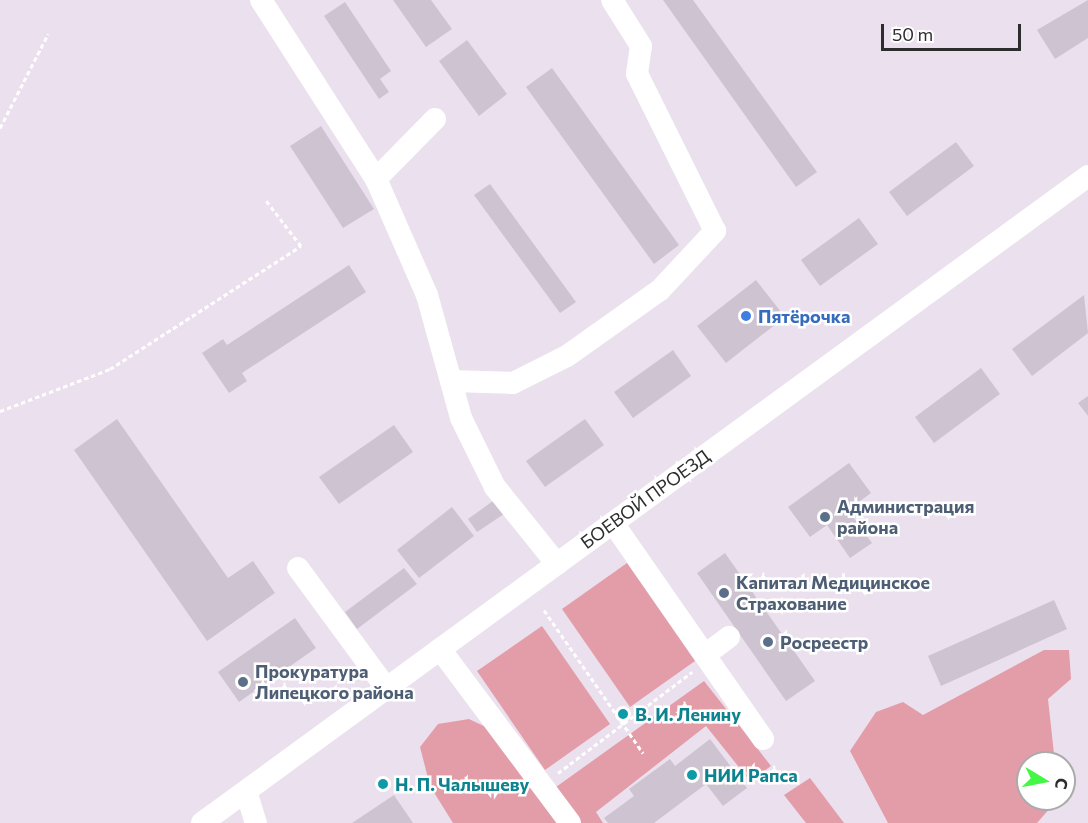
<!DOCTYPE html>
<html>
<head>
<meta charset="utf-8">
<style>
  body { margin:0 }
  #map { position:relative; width:1088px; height:823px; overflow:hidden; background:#ebe0ee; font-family:Commissioner,sans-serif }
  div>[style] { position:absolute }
  .green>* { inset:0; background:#e39da8 }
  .building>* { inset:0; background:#cec4d1 }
  .path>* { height:3px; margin-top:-1.5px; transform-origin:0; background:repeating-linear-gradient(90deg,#fff 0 4.5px,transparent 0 7.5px) }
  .minor>* { height:22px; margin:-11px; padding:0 11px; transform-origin:11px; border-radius:11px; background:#fff }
  .dots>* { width:16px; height:16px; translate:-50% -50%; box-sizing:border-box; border:3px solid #fff; border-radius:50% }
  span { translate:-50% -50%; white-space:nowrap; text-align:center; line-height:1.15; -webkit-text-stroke:5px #fff; paint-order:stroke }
  .shop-label { font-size:18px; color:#366cbe; font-weight:700 }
  .left { translate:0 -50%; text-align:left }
  .street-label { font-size:18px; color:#2d2d2d }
  .service-label { font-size:18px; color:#4e5e75; font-weight:700 }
  .culture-label { font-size:18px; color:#0d838f; font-weight:700 }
  .north { position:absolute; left:1016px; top:751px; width:60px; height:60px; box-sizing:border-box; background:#fff; border:2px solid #ababab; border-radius:50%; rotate:100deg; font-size:16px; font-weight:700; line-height:24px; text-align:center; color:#2d2d2d }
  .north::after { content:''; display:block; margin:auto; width:21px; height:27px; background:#43f744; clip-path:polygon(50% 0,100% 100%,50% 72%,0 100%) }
  .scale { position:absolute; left:881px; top:24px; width:140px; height:27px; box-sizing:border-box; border:3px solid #2d2d2d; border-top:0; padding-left:8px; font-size:18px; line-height:21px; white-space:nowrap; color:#2d2d2d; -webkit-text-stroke:4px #fff; paint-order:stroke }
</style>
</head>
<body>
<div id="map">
  <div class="green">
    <i style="clip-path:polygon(627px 563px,695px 661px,630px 707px,562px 609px)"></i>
    <i style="clip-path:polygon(542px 626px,610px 724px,545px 770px,477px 671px)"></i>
    <i style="clip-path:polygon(1044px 650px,1069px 650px,1071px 679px,1048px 699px,1055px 763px,1028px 763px,1028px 799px,1058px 799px,1037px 823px,888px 823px,850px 751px,876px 712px,903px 702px,923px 715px)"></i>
    <i style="clip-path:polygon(704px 681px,771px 766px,750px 781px,706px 726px,596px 812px,603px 823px,581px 823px,556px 787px)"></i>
    <i style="clip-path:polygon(469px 719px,490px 729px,559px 823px,453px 823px,430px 786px,420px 747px,438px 724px)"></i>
    <i style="clip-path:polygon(810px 778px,844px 823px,806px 823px,784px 795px)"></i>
  </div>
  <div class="building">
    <i style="clip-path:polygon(393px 0,431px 0,452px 29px,426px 47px)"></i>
    <i style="clip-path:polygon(663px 0,693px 0,817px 172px,796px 187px)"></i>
    <i style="clip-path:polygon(1088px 0,1088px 38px,1055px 59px,1037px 30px)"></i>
    <i style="clip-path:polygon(345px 2px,391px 71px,380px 79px,389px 92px,379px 99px,324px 16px)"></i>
    <i style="clip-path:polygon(467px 40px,507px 94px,479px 116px,439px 61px)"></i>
    <i style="clip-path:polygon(552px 68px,679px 245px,654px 264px,526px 87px)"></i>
    <i style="clip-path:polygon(321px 126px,374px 209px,343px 228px,290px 146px)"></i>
    <i style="clip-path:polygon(956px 142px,974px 166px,907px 216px,889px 192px)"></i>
    <i style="clip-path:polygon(490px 184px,576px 302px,560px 313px,474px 195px)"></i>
    <i style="clip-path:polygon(859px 218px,878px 244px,820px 286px,801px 260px)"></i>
    <i style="clip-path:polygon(349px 265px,366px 292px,242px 373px,247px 381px,229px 393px,202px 353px,223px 339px,227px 345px)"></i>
    <i style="clip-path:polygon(756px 280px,785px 317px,726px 363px,697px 326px)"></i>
    <i style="clip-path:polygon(1084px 295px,1088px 333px,1032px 376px,1012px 349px)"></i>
    <i style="clip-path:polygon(673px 350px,691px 376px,633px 418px,614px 392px)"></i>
    <i style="clip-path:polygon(981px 368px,1000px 394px,934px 443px,915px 417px)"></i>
    <i style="clip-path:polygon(1088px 396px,1088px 416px,1078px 403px)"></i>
    <i style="clip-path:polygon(117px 419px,228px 578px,253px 561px,275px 593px,207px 641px,74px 450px)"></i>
    <i style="clip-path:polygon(585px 419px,604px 445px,545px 487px,526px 461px)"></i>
    <i style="clip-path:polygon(394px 425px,413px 452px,339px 504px,319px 477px)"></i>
    <i style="clip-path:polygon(849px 463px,871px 493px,848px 510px,872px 543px,850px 558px,827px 525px,810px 537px,788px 507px)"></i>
    <i style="clip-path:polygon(497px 498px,507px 512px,477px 532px,468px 519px)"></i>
    <i style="clip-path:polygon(452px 507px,474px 536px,419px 578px,397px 550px)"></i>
    <i style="clip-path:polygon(725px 553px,815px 681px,786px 701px,697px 573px)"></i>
    <i style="clip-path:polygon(404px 568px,417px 584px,357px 629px,345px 612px)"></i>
    <i style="clip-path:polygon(1054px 600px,1067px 629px,941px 686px,928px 656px)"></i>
    <i style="clip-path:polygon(295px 618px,316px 648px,239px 702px,218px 672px)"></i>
    <i style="clip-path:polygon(710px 739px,747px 788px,723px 806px,706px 784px,654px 823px,608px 823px,604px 818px,634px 796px,629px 789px,670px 759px,675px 766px)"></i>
    <i style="clip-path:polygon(394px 795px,413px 823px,352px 823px)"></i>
  </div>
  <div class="path">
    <i style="left:0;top:128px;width:106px;rotate:-62.9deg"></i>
    <i style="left:0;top:411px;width:118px;rotate:-20.9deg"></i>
    <i style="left:110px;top:369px;width:227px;rotate:-32.8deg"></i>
    <i style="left:301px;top:246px;width:59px;rotate:-127.5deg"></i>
    <i style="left:544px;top:610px;width:174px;rotate:55.3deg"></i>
    <i style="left:558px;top:773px;width:168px;rotate:-37deg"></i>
  </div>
  <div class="minor">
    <i style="left:261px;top:0;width:213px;rotate:57.3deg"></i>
    <i style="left:435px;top:119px;width:84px;rotate:134.5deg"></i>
    <i style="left:376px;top:179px;width:127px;rotate:66.3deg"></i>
    <i style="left:427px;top:295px;width:128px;rotate:74.5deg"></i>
    <i style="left:461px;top:418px;width:77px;rotate:63.8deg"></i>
    <i style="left:495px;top:487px;width:99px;rotate:51.2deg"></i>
    <i style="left:451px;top:381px;width:62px;rotate:1.8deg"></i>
    <i style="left:513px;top:383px;width:60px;rotate:-26.6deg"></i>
    <i style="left:567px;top:356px;width:114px;rotate:-35.4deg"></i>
    <i style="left:660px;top:290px;width:81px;rotate:-47deg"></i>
    <i style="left:715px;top:231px;width:175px;rotate:-116.4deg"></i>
    <i style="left:637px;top:74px;width:28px;rotate:-82deg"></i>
    <i style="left:641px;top:46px;width:54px;rotate:-122.2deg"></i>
    <i style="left:613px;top:523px;width:263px;rotate:55.2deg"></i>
    <i style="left:298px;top:568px;width:149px;rotate:53.7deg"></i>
    <i style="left:440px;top:649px;width:217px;rotate:53.2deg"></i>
    <i style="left:705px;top:655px;width:30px;rotate:-37deg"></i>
    <i style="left:246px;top:791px;width:34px;rotate:73deg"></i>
    <i style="left:202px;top:823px;width:1097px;rotate:-36.14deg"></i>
  </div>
  <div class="dots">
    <i style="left:746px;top:316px;background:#3f7fe0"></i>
    <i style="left:825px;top:517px;background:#5c6f8a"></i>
    <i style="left:724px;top:593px;background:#5c6f8a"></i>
    <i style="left:768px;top:642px;background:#5c6f8a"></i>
    <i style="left:243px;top:682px;background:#5c6f8a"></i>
    <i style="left:623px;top:714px;background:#0f9aa8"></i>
    <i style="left:692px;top:775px;background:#0f9aa8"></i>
    <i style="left:383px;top:784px;background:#0f9aa8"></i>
  </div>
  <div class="shop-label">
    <span class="left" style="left:758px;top:316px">Пятёрочка</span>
  </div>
  <div class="street-label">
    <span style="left:645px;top:499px;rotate:-36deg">БОЕВОЙ ПРОЕЗД</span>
  </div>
  <div class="service-label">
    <span class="left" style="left:837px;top:517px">Администрация<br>района</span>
    <span class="left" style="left:736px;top:593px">Капитал Медицинское<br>Страхование</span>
    <span class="left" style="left:780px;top:642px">Росреестр</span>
    <span class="left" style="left:255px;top:682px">Прокуратура<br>Липецкого района</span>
  </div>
  <div class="culture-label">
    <span class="left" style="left:635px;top:714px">В. И. Ленину</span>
    <span class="left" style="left:704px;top:775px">НИИ Рапса</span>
    <span class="left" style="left:395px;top:784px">Н. П. Чалышеву</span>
  </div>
  <div class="north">С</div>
  <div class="scale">50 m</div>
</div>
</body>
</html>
